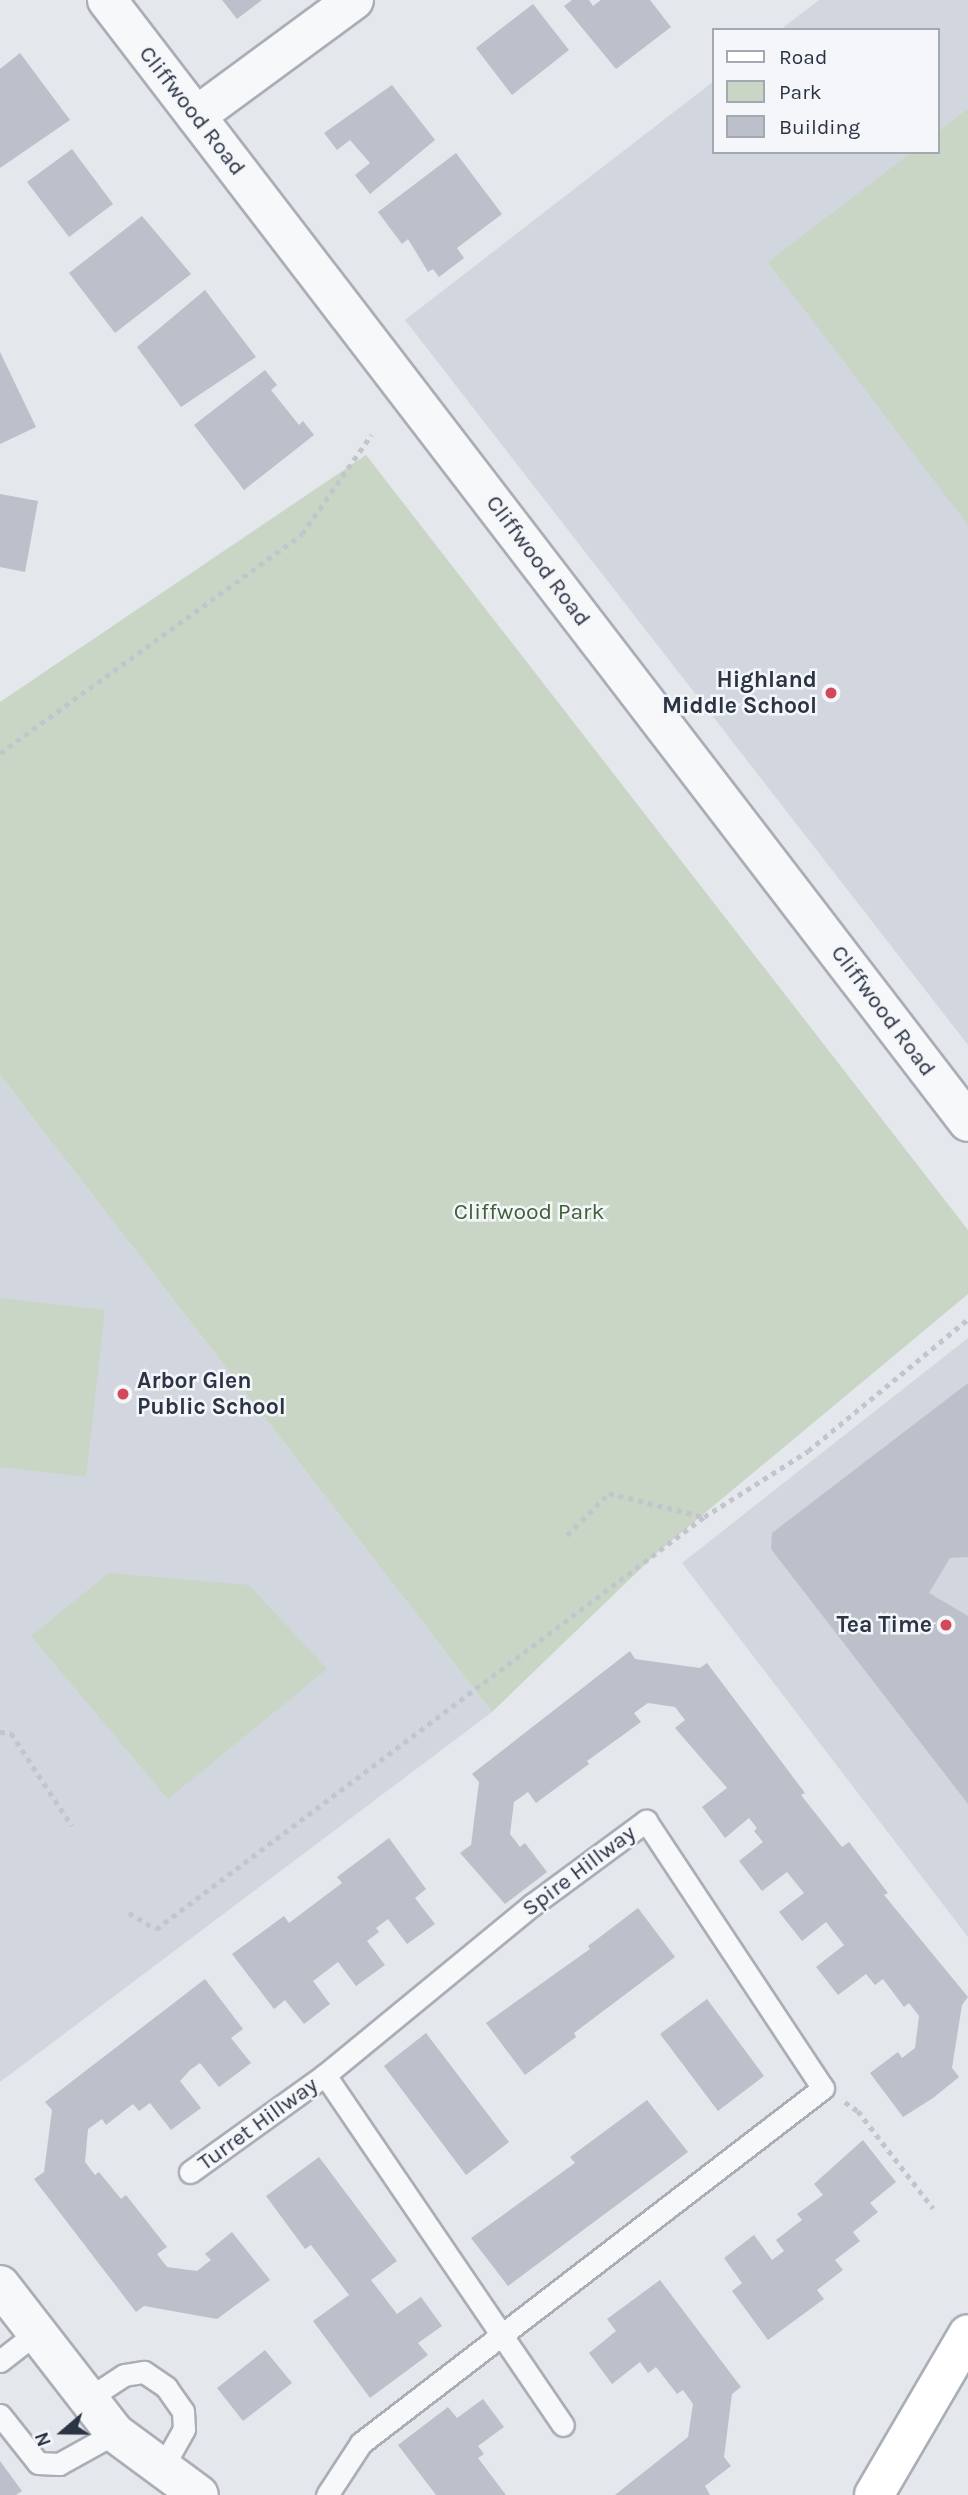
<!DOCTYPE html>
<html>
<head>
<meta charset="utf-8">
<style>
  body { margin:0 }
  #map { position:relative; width:968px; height:2495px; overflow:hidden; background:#e4e7ec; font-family:Karla,sans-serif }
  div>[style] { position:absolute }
  .built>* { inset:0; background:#d2d6de }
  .green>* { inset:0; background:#c9d6c5 }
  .building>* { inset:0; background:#bbc0ca }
  .path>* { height:4.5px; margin-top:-2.25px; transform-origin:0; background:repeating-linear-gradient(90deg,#c2c5cb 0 5px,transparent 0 10px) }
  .roads { filter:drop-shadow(2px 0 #a9aeb7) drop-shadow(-2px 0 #a9aeb7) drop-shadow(0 2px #a9aeb7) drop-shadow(0 -2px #a9aeb7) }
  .lane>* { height:21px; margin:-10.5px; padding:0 10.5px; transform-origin:10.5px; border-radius:10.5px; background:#f7f8fa }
  .street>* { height:38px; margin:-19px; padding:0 19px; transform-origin:19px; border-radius:19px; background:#f7f8fa }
  .secondary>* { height:38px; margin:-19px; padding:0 19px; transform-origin:19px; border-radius:19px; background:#fff }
  .dots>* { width:19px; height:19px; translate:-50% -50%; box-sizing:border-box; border:4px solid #f4f6f9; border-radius:50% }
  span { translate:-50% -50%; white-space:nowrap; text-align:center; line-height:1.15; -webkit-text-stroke:5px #f4f6f9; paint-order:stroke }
  .street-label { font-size:23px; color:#2b3445 }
  .poi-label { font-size:23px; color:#2b3445; font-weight:700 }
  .right { translate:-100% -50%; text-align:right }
  .left { translate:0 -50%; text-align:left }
  .park-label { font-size:23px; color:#3f6138 }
  .legend { position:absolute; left:712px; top:28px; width:228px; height:126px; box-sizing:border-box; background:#f4f6f9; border:2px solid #a4a8b1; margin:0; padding:9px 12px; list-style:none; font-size:21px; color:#2b3445 }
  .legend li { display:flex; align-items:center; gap:14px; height:35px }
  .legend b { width:35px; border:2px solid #a4a8b1 }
  .north { position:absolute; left:28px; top:2397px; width:70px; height:70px; -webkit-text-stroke:5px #f4f6f9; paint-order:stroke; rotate:250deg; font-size:19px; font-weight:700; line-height:28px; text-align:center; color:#2b3445 }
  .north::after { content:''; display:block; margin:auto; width:24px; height:32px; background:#2b3445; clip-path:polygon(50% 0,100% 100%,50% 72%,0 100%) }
</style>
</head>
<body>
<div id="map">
  <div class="built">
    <i style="clip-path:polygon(819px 0,968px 0,968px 1045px,405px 320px,714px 81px,714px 152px,938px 152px,938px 30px,780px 30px)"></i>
    <i style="clip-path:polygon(0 1075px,492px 1712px,0 2082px)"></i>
    <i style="clip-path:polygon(968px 1338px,968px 1937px,682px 1563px)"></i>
  </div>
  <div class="green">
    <i style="clip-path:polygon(968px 109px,968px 525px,768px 262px,912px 152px,938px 152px,938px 132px)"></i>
    <i style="clip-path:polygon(366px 455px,968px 1230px,968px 1294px,658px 1552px,492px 1712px,0 1075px,0 702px)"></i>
    <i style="clip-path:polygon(0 1298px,105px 1310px,86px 1477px,0 1467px)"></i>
    <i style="clip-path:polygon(109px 1573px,249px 1585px,327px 1669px,168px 1799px,31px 1636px)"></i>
  </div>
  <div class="building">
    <i style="clip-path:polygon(222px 0,262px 0,237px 19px)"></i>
    <i style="clip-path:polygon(572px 0,589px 0,593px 6px,601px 0,650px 0,671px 27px,616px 69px,564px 6px)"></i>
    <i style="clip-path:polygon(533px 4px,569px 50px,512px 95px,476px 48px)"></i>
    <i style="clip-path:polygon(20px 53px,70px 120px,0 168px,0 69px)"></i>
    <i style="clip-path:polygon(392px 85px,435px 140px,370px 194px,355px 175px,370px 163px,350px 140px,337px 150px,324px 133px)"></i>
    <i style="clip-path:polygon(72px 149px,113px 204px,69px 237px,27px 182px)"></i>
    <i style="clip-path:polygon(456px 153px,502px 214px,457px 248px,464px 258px,439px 277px,433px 269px,428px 272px,408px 239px,402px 244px,378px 212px)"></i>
    <i style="clip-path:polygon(142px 216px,191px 274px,115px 333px,69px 273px)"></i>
    <i style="clip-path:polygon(205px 290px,256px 357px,181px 407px,137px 347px)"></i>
    <i style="clip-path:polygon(0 352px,36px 427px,0 444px)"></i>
    <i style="clip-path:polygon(265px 370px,277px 385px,271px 390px,299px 425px,303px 421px,314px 435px,244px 490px,194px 425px)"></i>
    <i style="clip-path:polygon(0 494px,38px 501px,25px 572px,0 567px)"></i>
    <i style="clip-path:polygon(968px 1383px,968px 1557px,950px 1558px,929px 1593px,968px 1616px,968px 1804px,771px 1549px,772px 1533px)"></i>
    <i style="clip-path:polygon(630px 1651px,635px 1659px,700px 1668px,707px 1663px,805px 1793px,801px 1795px,842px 1847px,849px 1842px,888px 1893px,884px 1895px,968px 1997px,962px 2005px,952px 2068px,959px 2077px,933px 2098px,903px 2117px,870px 2073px,898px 2052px,902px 2058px,915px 2048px,919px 2016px,909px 2003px,904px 2007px,883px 1979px,875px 1985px,866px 1974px,838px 1995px,816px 1967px,844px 1945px,826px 1922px,802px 1941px,779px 1912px,804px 1893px,787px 1872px,762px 1891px,739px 1861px,763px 1842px,754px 1831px,757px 1828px,749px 1818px,725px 1838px,702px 1807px,727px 1788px,675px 1728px,685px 1720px,675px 1707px,648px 1703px,634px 1713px,641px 1722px,587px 1761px,589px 1764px,536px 1803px,528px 1792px,514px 1802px,510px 1834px,520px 1847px,525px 1843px,547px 1872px,505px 1904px,460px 1853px,471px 1845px,479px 1782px,472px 1774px)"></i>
    <i style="clip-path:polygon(389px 1838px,426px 1889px,415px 1898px,435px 1924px,407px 1944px,388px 1919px,376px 1928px,379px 1932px,367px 1941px,385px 1965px,356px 1986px,338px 1962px,325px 1972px,313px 1981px,330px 2004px,304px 2024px,285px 2000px,274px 2009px,232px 1954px,284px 1916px,289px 1923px,342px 1883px,337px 1877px)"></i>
    <i style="clip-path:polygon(638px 1908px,675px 1957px,574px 2033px,576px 2037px,525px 2075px,486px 2023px,590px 1949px,588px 1946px)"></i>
    <i style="clip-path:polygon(205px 1979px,243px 2029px,231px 2038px,251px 2063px,219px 2087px,200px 2063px,190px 2070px,180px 2081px,201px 2108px,171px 2130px,150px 2103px,139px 2111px,133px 2104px,106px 2125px,102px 2119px,88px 2129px,85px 2162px,95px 2175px,99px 2172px,121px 2199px,126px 2195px,167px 2247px,157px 2254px,167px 2267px,197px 2271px,211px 2260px,205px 2254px,232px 2232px,270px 2280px,217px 2319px,144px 2306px,136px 2312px,34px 2179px,44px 2172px,52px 2110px,45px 2102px)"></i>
    <i style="clip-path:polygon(707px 1999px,764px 2076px,718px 2111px,660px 2034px)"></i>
    <i style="clip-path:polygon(426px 2033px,509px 2142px,466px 2175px,384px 2066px)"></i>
    <i style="clip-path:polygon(647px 2100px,688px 2152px,508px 2286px,471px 2238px,575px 2163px,570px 2157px)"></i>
    <i style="clip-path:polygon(863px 2140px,896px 2182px,870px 2203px,878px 2212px,853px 2232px,860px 2241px,835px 2260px,843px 2270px,817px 2290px,824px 2299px,768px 2340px,732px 2291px,742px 2283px,724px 2258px,754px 2235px,772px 2260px,784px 2251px,776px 2240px,802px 2220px,797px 2214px,823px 2195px,814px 2184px)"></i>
    <i style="clip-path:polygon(319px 2157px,397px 2261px,371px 2280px,397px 2314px,421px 2297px,442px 2326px,418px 2343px,428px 2355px,370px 2398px,313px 2321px,349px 2295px,311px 2245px,305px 2249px,266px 2196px)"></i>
    <i style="clip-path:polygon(660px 2280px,741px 2387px,732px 2394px,724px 2457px,731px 2466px,705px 2486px,710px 2495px,615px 2495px,688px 2437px,693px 2404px,683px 2390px,677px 2394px,656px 2367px,648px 2373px,640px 2362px,612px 2384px,589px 2353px,616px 2331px,607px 2319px)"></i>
    <i style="clip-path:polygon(265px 2350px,292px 2383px,243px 2421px,217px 2388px)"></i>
    <i style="clip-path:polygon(483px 2399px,504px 2427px,478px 2446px,484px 2454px,478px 2458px,506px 2495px,436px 2495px,398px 2445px,448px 2407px,457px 2418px)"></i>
    <i style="clip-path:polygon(0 2461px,22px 2491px,16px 2495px,0 2495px)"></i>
  </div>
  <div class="path">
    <i style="left:0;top:753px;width:373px;rotate:-35.9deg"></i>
    <i style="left:302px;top:534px;width:121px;rotate:-55.1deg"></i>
    <i style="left:567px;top:1535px;width:59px;rotate:-45deg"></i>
    <i style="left:609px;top:1493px;width:98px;rotate:14.2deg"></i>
    <i style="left:0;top:1732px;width:11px;rotate:5deg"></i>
    <i style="left:11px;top:1733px;width:111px;rotate:56.7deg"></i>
    <i style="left:129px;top:1913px;width:31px;rotate:31deg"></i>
    <i style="left:156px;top:1929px;width:686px;rotate:-36.94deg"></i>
    <i style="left:704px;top:1517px;width:123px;rotate:-32.4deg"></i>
    <i style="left:808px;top:1451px;width:207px;rotate:-39.5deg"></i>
    <i style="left:845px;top:2102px;width:16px;rotate:35deg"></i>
    <i style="left:858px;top:2111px;width:123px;rotate:52.3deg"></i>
  </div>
  <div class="roads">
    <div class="lane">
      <i style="left:325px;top:2075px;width:423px;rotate:55.8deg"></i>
      <i style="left:190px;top:2172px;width:166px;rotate:-35.7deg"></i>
      <i style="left:325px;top:2075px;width:268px;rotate:-39.4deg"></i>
      <i style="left:532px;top:1905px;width:142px;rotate:-36.4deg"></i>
      <i style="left:646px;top:1821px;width:320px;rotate:56.5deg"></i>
      <i style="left:823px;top:2088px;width:583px;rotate:142.46deg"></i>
      <i style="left:361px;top:2443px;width:62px;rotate:123.2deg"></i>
      <i style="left:0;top:2361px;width:46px;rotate:-37.9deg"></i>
      <i style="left:86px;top:2400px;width:45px;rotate:-33.3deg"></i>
      <i style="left:124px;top:2375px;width:20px;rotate:-9deg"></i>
      <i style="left:144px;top:2372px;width:27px;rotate:34deg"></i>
      <i style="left:166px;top:2387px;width:29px;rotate:55deg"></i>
      <i style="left:183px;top:2411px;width:18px;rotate:87deg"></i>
      <i style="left:184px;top:2429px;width:47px;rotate:119.3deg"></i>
      <i style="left:0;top:2415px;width:61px;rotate:51.6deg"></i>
      <i style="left:38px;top:2463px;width:21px;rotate:3deg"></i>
      <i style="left:59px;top:2464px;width:64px;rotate:-29deg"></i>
    </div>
    <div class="street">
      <i style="left:107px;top:0;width:1414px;rotate:52.5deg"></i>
      <i style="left:196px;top:116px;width:196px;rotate:-36.3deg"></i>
      <i style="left:0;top:2285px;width:187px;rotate:52.2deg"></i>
      <i style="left:115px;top:2433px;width:104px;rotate:36.4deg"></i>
    </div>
    <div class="secondary">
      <i style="left:874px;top:2495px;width:186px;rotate:-59.7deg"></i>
    </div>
  </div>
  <div class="dots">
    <i style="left:831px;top:693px;background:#d1495b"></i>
    <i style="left:123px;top:1394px;background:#d1495b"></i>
    <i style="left:946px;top:1625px;background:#d1495b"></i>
  </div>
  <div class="street-label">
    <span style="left:192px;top:111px;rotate:52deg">Cliffwood Road</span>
    <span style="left:538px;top:561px;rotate:53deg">Cliffwood Road</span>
    <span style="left:883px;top:1011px;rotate:53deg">Cliffwood Road</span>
    <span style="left:579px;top:1871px;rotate:-37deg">Spire Hillway</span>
    <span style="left:258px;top:2124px;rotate:-36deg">Turret Hillway</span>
  </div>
  <div class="poi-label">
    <span class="right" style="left:817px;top:693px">Highland<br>Middle School</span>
    <span class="left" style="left:137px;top:1394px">Arbor Glen<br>Public School</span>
    <span class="right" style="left:932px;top:1625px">Tea Time</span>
  </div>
  <div class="park-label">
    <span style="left:529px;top:1212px">Cliffwood Park</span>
  </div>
  <ul class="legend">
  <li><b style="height:9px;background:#fff"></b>Road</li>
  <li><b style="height:19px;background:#c9d6c5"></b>Park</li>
  <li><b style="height:19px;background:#bbc0ca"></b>Building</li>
  </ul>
  <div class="north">N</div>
</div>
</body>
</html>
